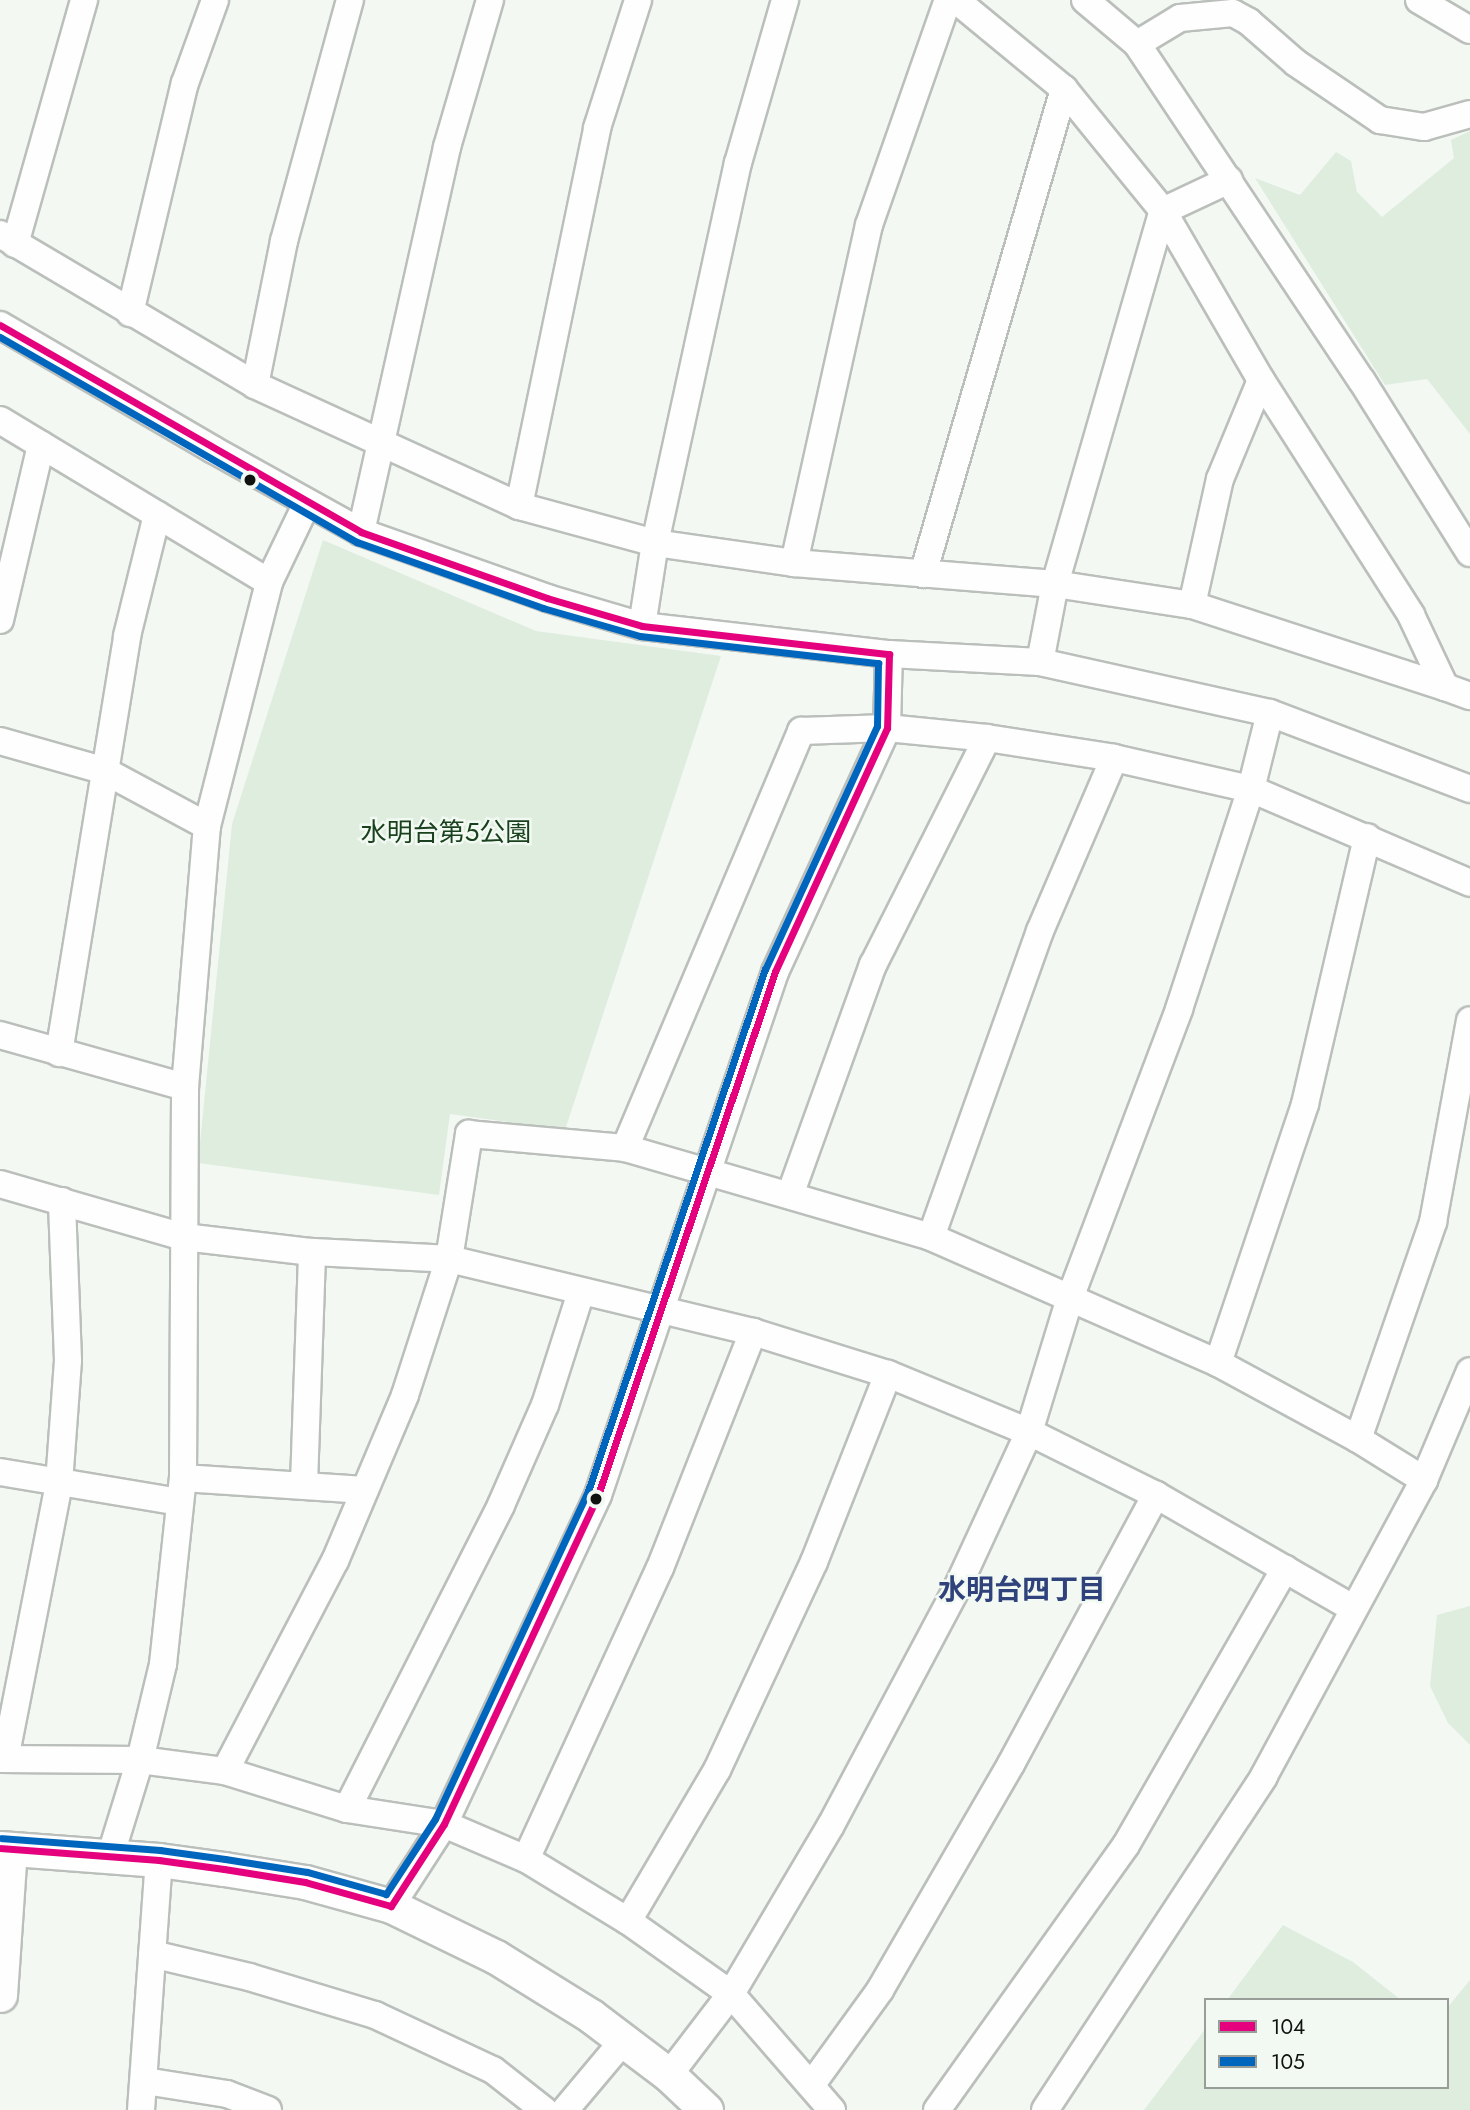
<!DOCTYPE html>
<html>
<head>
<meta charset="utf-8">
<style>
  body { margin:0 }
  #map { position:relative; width:1470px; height:2110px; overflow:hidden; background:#f3f8f3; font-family:Jost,"Noto Sans JP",sans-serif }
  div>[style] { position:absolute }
  .green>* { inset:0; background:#dfeddf }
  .roads { filter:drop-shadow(2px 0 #bbbfbb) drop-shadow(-2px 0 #bbbfbb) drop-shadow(0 2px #bbbfbb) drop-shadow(0 -2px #bbbfbb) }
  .minor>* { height:26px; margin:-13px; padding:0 13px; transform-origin:13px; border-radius:13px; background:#fdfefd }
  .tertiary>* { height:33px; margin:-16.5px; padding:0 16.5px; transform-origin:16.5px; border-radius:16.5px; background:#fdfefd }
  .bus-1>* { height:7px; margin:-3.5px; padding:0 3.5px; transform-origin:3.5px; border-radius:3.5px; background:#e5007d }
  .bus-2>* { height:7px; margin:-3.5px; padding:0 3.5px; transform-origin:3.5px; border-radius:3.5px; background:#0065bd }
  .dots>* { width:19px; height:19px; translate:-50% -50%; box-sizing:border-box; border:4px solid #f2f9f2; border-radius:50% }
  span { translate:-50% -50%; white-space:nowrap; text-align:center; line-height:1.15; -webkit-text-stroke:5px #f2f9f2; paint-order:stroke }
  .park-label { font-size:26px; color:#19411d }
  .neighbourhood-label { font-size:28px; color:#30427c; font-weight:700 }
  .legend { position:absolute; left:1204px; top:1998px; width:245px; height:91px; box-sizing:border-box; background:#f2f9f2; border:2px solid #989d98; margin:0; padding:9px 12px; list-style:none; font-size:21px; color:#101210 }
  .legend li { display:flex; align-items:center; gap:14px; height:35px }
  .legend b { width:35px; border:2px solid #989d98 }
</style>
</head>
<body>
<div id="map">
  <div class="green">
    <i style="clip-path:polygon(1470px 131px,1470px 434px,1427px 379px,1385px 385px,1255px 178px,1300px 195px,1336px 152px,1351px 161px,1357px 192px,1382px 217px,1454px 158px,1451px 140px)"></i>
    <i style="clip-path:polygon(323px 540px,536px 631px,721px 656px,565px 1130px,450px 1114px,439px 1195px,198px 1163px,232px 824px)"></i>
    <i style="clip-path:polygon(1470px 1606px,1470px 1745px,1448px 1723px,1430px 1686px,1437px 1615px)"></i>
    <i style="clip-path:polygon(1283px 1925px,1353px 1962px,1401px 2000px,1227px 2000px)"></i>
    <i style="clip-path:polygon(1470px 1980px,1470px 2110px,1144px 2110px,1206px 2028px,1206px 2087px,1447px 2087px,1447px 2008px)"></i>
  </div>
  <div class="roads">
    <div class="minor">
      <i style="left:956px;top:0;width:140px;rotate:39.5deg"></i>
      <i style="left:1064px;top:89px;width:157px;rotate:50.9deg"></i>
      <i style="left:1163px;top:211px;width:195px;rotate:59.9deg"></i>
      <i style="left:1261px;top:380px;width:279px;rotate:57.4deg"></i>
      <i style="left:1411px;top:615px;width:80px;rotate:64.7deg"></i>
      <i style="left:1445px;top:687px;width:27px;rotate:20deg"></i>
      <i style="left:1085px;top:0;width:68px;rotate:40.2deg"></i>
      <i style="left:1137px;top:44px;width:405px;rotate:56.3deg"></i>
      <i style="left:1362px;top:381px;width:203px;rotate:57.9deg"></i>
      <i style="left:1419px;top:0;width:59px;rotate:30.5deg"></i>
      <i style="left:1137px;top:44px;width:50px;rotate:-31.2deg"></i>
      <i style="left:1180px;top:18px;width:53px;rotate:-5.4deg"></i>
      <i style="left:1233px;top:13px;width:18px;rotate:29deg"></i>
      <i style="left:1249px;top:22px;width:62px;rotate:41.1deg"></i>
      <i style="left:1296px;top:63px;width:102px;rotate:34.2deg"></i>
      <i style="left:1380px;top:120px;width:45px;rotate:9deg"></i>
      <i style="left:1424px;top:127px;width:48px;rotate:-15.8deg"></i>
      <i style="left:0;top:234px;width:296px;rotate:30.6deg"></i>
      <i style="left:255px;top:385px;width:290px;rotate:24.6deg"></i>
      <i style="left:519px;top:506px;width:141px;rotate:15.2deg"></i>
      <i style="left:655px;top:543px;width:140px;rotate:8.2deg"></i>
      <i style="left:794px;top:563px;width:262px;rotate:4.6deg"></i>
      <i style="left:1055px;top:584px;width:139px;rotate:8.7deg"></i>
      <i style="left:1192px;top:605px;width:266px;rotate:18deg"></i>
      <i style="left:15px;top:244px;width:254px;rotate:-74.2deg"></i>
      <i style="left:130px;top:313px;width:236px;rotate:-76.6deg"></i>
      <i style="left:185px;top:83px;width:88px;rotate:-70.1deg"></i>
      <i style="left:0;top:325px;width:246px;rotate:30.3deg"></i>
      <i style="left:212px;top:449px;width:171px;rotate:29.1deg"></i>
      <i style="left:361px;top:532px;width:197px;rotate:19.5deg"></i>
      <i style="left:547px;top:598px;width:99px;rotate:16.4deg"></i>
      <i style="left:642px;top:626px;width:249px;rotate:6.5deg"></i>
      <i style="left:889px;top:654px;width:151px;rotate:3deg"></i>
      <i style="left:1040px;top:662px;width:236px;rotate:12.5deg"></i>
      <i style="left:1270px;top:713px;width:214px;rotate:20.8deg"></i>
      <i style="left:255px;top:385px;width:147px;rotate:-78.6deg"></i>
      <i style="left:284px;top:241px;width:250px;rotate:-74.7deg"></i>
      <i style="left:0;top:420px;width:314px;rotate:31.1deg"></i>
      <i style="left:269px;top:582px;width:88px;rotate:-64.3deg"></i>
      <i style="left:519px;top:506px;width:386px;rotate:-78.3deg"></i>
      <i style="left:597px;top:128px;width:134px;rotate:-72.2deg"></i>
      <i style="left:361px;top:532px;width:394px;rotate:-77.4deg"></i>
      <i style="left:447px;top:147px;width:153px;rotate:-73.7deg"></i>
      <i style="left:794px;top:563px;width:346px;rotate:-77.5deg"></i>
      <i style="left:869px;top:225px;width:238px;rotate:-70.7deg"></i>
      <i style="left:923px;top:574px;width:505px;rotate:-73.79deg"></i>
      <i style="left:1192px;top:605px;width:129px;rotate:-77.5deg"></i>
      <i style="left:1220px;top:479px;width:107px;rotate:-67.5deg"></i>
      <i style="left:0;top:620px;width:180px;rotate:-76.8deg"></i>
      <i style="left:642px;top:626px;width:84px;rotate:-81.1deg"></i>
      <i style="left:655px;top:543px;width:389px;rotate:-77.7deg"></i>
      <i style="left:738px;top:163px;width:170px;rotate:-73.9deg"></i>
      <i style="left:1040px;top:662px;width:79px;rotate:-79.1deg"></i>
      <i style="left:1055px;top:584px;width:388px;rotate:-73.9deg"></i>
      <i style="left:1163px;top:211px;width:73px;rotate:-25.2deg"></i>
      <i style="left:0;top:741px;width:109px;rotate:15.9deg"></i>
      <i style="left:105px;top:771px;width:116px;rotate:28.3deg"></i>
      <i style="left:0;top:1035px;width:192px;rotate:15.7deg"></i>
      <i style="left:59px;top:1053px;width:423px;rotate:-80.7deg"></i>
      <i style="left:127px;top:636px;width:125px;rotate:-76.1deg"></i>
      <i style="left:625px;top:1148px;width:453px;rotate:-67.1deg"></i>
      <i style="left:801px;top:731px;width:86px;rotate:-2deg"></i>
      <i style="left:887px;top:728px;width:100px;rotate:5.7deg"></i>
      <i style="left:987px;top:738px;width:129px;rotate:8.9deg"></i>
      <i style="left:1114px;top:758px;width:140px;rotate:12.8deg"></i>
      <i style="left:1251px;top:789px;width:238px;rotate:23.2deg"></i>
      <i style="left:0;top:1184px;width:191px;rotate:16.1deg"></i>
      <i style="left:184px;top:1237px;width:129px;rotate:6.7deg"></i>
      <i style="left:312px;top:1252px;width:137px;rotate:2.9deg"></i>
      <i style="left:449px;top:1259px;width:313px;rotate:13.5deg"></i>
      <i style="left:753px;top:1332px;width:141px;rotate:17.3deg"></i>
      <i style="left:888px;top:1374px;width:152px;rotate:22.4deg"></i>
      <i style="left:1029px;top:1432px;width:142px;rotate:26.4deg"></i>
      <i style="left:1156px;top:1495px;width:228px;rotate:29.9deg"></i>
      <i style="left:790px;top:1195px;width:245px;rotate:-70.2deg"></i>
      <i style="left:873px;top:965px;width:254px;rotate:-63.3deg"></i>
      <i style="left:931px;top:1237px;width:325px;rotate:-70.4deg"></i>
      <i style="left:1040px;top:931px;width:188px;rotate:-66.8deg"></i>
      <i style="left:1218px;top:1363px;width:273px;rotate:-71.4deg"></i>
      <i style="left:1305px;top:1104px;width:274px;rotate:-76.9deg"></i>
      <i style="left:1358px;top:1439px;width:230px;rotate:-70.9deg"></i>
      <i style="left:1433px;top:1222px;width:205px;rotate:-79.6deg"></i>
      <i style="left:0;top:1472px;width:182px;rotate:9.5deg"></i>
      <i style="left:183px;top:1478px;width:182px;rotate:3.8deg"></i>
      <i style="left:304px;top:1484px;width:232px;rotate:-88deg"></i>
      <i style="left:0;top:1759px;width:140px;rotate:0.4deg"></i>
      <i style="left:140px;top:1760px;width:86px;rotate:7.4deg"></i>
      <i style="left:225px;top:1771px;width:128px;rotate:17.3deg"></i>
      <i style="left:347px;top:1809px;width:98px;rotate:8.8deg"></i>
      <i style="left:444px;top:1824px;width:89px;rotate:23.1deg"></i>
      <i style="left:526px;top:1859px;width:119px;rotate:31.3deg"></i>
      <i style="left:628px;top:1921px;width:126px;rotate:35.3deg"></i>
      <i style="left:731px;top:1994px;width:154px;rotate:49deg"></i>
      <i style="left:5px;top:1759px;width:281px;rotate:-78.9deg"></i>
      <i style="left:59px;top:1483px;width:123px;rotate:-85.8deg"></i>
      <i style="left:68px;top:1360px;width:159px;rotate:-92.2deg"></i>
      <i style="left:225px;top:1771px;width:237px;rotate:-62.4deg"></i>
      <i style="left:335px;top:1561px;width:180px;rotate:-67.1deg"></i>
      <i style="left:405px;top:1395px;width:143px;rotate:-72.1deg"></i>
      <i style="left:449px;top:1259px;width:127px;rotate:-80.9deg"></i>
      <i style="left:469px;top:1134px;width:157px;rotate:5.1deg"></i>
      <i style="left:625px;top:1148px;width:319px;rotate:16.2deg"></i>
      <i style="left:931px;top:1237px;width:313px;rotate:23.7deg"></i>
      <i style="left:1218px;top:1363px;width:159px;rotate:28.5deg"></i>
      <i style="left:1358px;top:1439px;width:78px;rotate:31.8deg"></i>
      <i style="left:347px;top:1809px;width:341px;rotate:-63.1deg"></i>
      <i style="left:501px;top:1505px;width:109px;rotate:-66.3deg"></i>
      <i style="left:545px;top:1405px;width:119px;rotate:-72.3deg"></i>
      <i style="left:110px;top:1857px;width:102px;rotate:-72.8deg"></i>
      <i style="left:140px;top:1760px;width:99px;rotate:-76.5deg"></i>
      <i style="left:163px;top:1664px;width:187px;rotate:-83.9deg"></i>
      <i style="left:183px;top:1478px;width:391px;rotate:-89.7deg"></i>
      <i style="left:185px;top:1087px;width:262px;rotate:-85.2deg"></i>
      <i style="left:207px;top:826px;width:252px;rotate:-75.7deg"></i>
      <i style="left:526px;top:1859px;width:320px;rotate:-65.3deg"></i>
      <i style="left:660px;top:1568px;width:254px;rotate:-68.5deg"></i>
      <i style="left:391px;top:1906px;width:98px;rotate:-57.1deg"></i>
      <i style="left:444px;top:1824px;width:363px;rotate:-64.9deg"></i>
      <i style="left:598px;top:1495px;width:552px;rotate:-71.3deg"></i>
      <i style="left:775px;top:972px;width:268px;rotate:-65.3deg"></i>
      <i style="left:887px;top:728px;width:74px;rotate:-88.5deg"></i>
      <i style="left:628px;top:1921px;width:175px;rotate:-59.5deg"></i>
      <i style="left:717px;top:1770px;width:230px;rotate:-65deg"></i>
      <i style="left:814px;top:1562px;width:202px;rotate:-68.5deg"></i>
      <i style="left:152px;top:1954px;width:100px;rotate:13.3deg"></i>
      <i style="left:249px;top:1977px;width:132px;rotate:16.8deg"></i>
      <i style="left:375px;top:2015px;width:130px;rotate:25deg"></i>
      <i style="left:493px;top:2070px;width:65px;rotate:38.1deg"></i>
      <i style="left:669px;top:2075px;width:102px;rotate:-52.6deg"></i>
      <i style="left:731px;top:1994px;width:196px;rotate:-59.4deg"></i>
      <i style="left:831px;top:1825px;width:271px;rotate:-62deg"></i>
      <i style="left:958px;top:1586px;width:170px;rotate:-65.2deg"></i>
      <i style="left:1029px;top:1432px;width:140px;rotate:-73deg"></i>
      <i style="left:1070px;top:1298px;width:309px;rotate:-69.3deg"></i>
      <i style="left:1179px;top:1009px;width:231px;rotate:-71.9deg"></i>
      <i style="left:1251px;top:789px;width:78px;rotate:-76deg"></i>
      <i style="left:145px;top:2081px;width:83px;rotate:9deg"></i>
      <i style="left:227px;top:2094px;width:44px;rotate:21.3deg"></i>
      <i style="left:812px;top:2084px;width:116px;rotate:-54.1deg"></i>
      <i style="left:880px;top:1990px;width:261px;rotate:-59.9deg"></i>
      <i style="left:1011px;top:1764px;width:306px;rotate:-61.7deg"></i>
      <i style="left:141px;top:2110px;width:251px;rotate:-85.9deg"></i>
      <i style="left:565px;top:2110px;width:90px;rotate:-50deg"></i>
      <i style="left:937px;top:2110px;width:325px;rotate:-54.5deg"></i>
      <i style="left:1126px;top:1845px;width:319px;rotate:-60.1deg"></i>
      <i style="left:1045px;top:2110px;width:399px;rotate:-56.7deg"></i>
      <i style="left:1264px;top:1776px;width:336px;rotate:-61.6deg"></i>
      <i style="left:1424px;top:1480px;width:118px;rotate:-67.1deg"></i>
    </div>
    <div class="tertiary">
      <i style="left:0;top:1848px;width:159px;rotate:4.3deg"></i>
      <i style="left:159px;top:1860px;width:66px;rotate:7.9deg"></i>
      <i style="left:224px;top:1869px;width:82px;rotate:9.1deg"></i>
      <i style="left:305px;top:1882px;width:89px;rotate:15.6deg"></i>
      <i style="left:391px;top:1906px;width:117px;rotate:25.9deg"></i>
      <i style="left:496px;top:1957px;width:112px;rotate:31.8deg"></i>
      <i style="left:591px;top:2016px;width:98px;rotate:37.1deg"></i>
      <i style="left:669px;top:2075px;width:51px;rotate:43.4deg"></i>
      <i style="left:0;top:1995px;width:146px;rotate:-86.1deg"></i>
    </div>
  </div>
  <div class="bus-1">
    <i style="left:0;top:325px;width:416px;rotate:29.8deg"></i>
    <i style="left:361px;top:532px;width:197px;rotate:19.5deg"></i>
    <i style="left:547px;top:598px;width:99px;rotate:16.4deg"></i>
    <i style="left:642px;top:626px;width:249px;rotate:6.5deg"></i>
    <i style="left:889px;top:654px;width:74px;rotate:91.5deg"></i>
    <i style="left:887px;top:728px;width:268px;rotate:114.7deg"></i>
    <i style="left:775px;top:972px;width:552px;rotate:108.7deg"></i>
    <i style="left:598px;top:1495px;width:363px;rotate:115.1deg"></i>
    <i style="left:444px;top:1824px;width:98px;rotate:122.9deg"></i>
    <i style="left:391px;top:1906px;width:89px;rotate:-164.4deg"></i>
    <i style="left:305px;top:1882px;width:82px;rotate:-170.9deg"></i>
    <i style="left:224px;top:1869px;width:66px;rotate:-172.1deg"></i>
    <i style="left:159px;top:1860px;width:159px;rotate:-175.7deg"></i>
  </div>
  <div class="bus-2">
    <i style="left:0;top:337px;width:412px;rotate:29.9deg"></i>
    <i style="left:357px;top:542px;width:197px;rotate:19.5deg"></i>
    <i style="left:543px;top:608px;width:101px;rotate:16.1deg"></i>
    <i style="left:640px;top:636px;width:240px;rotate:6.5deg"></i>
    <i style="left:878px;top:663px;width:63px;rotate:90.9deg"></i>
    <i style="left:877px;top:726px;width:268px;rotate:114.7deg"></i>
    <i style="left:765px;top:969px;width:551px;rotate:108.73deg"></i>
    <i style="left:588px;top:1491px;width:362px;rotate:115deg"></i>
    <i style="left:435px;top:1819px;width:90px;rotate:123.2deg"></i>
    <i style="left:386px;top:1894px;width:82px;rotate:-164.4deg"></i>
    <i style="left:307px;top:1872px;width:83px;rotate:-171deg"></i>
    <i style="left:225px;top:1859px;width:66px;rotate:-172.1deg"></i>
    <i style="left:160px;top:1850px;width:159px;rotate:-175.7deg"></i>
  </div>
  <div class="dots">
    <i style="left:250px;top:480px;background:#101210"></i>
    <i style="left:596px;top:1499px;background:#101210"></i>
  </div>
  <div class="park-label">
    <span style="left:446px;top:833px">水明台第5公園</span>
  </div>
  <div class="neighbourhood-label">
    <span style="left:1022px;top:1590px">水明台四丁目</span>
  </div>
  <ul class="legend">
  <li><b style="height:9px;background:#e5007d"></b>104</li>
  <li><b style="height:9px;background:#0065bd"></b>105</li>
  </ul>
</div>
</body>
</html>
